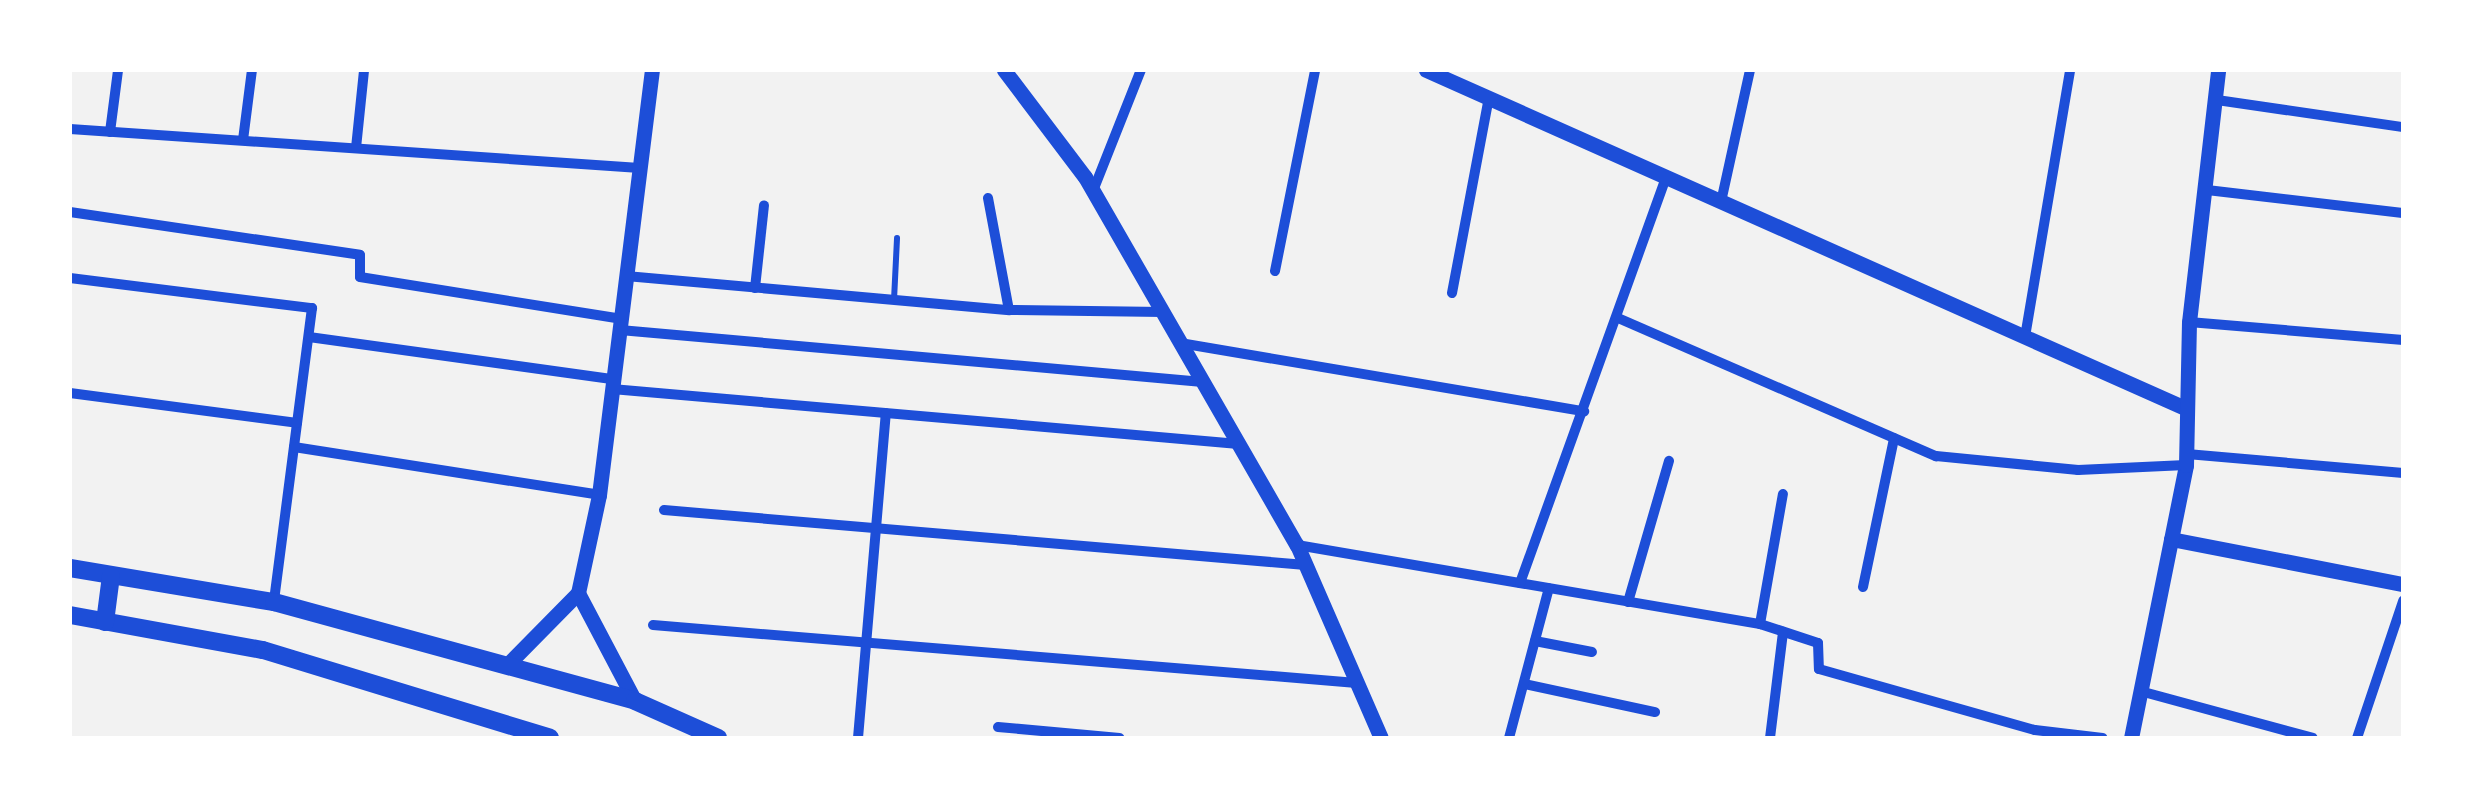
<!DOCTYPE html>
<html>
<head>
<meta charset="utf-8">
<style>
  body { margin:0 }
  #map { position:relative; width:2473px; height:808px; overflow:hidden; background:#f2f2f2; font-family:Karla,sans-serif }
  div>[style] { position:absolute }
  .service>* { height:6px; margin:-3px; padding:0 3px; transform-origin:3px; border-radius:3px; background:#1d4ed8 }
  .minor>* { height:10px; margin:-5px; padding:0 5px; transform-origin:5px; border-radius:5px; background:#1d4ed8 }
  .tertiary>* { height:15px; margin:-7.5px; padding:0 7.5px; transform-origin:7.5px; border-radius:7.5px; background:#1d4ed8 }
  .secondary>* { height:18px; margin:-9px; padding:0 9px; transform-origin:9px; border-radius:9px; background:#1d4ed8 }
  span { translate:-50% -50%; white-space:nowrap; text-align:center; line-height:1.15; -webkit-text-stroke:10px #fff; paint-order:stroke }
  .frame { position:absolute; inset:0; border:72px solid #fff; pointer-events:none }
</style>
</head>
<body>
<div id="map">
  <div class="service">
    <i style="left:894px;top:300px;width:62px;rotate:-87.2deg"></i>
  </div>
  <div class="minor">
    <i style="left:2217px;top:100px;width:188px;rotate:8.3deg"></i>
    <i style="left:70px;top:129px;width:571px;rotate:3.91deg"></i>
    <i style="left:110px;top:132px;width:63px;rotate:-82.6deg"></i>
    <i style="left:243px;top:140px;width:71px;rotate:-82.7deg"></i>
    <i style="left:356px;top:148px;width:78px;rotate:-84.1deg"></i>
    <i style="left:2207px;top:190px;width:197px;rotate:6.7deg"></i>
    <i style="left:1093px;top:191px;width:130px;rotate:-68.4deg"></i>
    <i style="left:988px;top:198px;width:114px;rotate:79.4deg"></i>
    <i style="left:1721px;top:202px;width:135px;rotate:-77.6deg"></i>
    <i style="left:70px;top:212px;width:293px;rotate:8.4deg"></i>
    <i style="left:360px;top:255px;width:22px;rotate:90deg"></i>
    <i style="left:360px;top:277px;width:264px;rotate:9.1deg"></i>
    <i style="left:1275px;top:271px;width:205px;rotate:-78.7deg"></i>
    <i style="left:626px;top:276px;width:385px;rotate:5.1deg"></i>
    <i style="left:1009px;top:310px;width:154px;rotate:0.7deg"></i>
    <i style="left:70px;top:278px;width:244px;rotate:7.1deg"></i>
    <i style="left:312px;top:308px;width:296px;rotate:97.4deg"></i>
    <i style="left:755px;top:288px;width:83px;rotate:-83.8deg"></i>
    <i style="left:1452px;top:293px;width:198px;rotate:-79.3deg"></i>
    <i style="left:1618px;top:318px;width:347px;rotate:23.5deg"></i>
    <i style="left:1936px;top:456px;width:143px;rotate:5.6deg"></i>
    <i style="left:2078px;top:470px;width:108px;rotate:-2.7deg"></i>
    <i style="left:2189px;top:322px;width:215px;rotate:4.8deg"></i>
    <i style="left:620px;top:330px;width:585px;rotate:5.1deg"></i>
    <i style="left:309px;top:337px;width:307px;rotate:7.9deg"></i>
    <i style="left:2025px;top:337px;width:271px;rotate:-80.4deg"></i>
    <i style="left:1180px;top:343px;width:410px;rotate:9.6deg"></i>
    <i style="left:612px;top:389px;width:629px;rotate:5.01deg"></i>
    <i style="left:70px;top:393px;width:229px;rotate:7.5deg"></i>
    <i style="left:294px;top:447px;width:309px;rotate:8.9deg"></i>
    <i style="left:2187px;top:454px;width:217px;rotate:5deg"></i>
    <i style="left:664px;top:510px;width:644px;rotate:4.9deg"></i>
    <i style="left:1297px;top:545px;width:470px;rotate:9.7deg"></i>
    <i style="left:1760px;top:624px;width:61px;rotate:18.1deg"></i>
    <i style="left:1818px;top:643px;width:26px;rotate:88deg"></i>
    <i style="left:1819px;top:669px;width:224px;rotate:15.8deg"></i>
    <i style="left:2035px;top:730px;width:68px;rotate:6.7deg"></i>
    <i style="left:1520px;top:583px;width:431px;rotate:-70.2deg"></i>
    <i style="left:1863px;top:587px;width:152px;rotate:-78.2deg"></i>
    <i style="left:1628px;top:602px;width:147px;rotate:-73.8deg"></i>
    <i style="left:1760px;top:624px;width:132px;rotate:-80deg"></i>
    <i style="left:653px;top:625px;width:706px;rotate:4.71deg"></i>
    <i style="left:1535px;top:641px;width:58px;rotate:10.9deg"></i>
    <i style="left:1524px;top:684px;width:134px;rotate:12.1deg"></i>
    <i style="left:2140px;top:691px;width:179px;rotate:15.2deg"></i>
    <i style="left:998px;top:727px;width:122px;rotate:5.2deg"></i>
    <i style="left:858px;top:738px;width:326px;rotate:-85.1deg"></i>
    <i style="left:1509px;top:738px;width:155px;rotate:-75.1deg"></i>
    <i style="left:1770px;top:738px;width:107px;rotate:-83deg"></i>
    <i style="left:2357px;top:738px;width:145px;rotate:-71.4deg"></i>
  </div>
  <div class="tertiary">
    <i style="left:1004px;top:70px;width:134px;rotate:52.9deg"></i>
    <i style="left:1085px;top:177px;width:425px;rotate:60.1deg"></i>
    <i style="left:1297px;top:545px;width:210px;rotate:66.5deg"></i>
    <i style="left:1426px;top:70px;width:833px;rotate:24.01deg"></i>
    <i style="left:2171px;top:539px;width:236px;rotate:11deg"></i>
    <i style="left:578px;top:593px;width:100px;rotate:-77.9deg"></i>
    <i style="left:599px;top:495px;width:428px;rotate:-82.9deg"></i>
    <i style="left:578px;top:593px;width:122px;rotate:62.2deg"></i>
    <i style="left:507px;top:665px;width:101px;rotate:-45.4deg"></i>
    <i style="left:2131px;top:738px;width:278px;rotate:-78.6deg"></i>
    <i style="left:2186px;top:465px;width:143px;rotate:-88.8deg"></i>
    <i style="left:2189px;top:322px;width:254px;rotate:-83.4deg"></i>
  </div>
  <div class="secondary">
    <i style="left:70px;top:568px;width:207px;rotate:9.5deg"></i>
    <i style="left:274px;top:602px;width:374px;rotate:15.3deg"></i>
    <i style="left:635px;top:701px;width:91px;rotate:24deg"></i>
    <i style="left:70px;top:615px;width:196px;rotate:10.3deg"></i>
    <i style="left:263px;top:650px;width:300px;rotate:17deg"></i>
    <i style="left:105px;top:622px;width:46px;rotate:-82.6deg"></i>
  </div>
  <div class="frame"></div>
</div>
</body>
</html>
